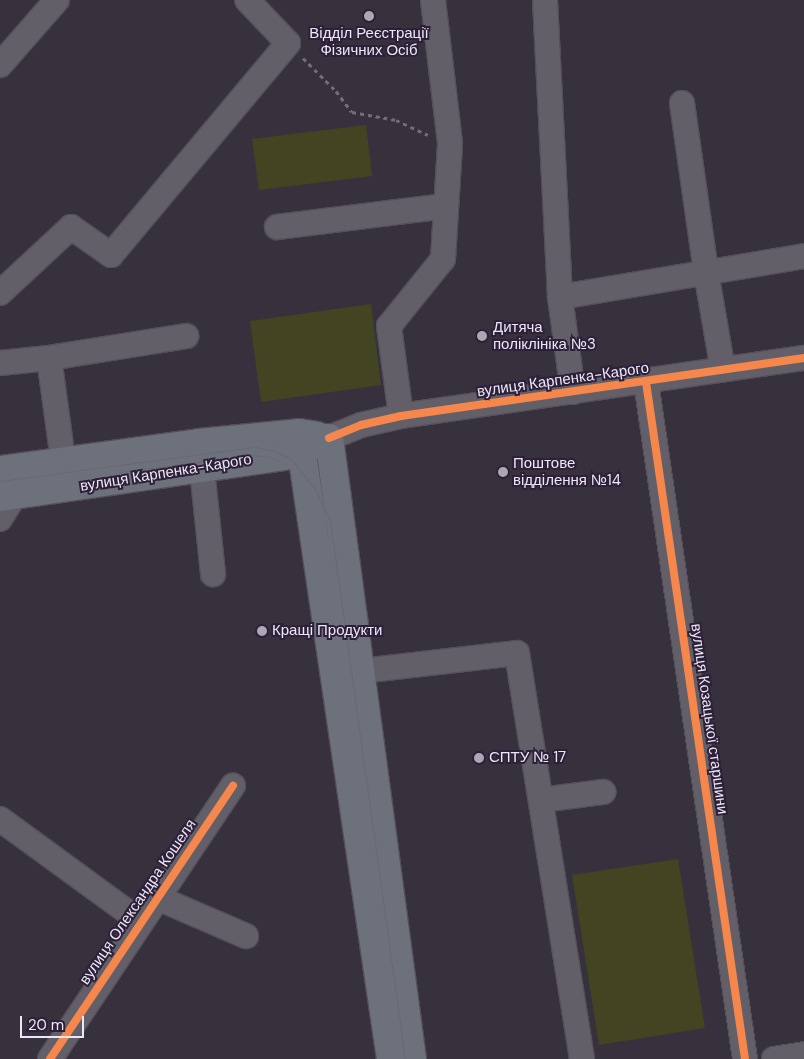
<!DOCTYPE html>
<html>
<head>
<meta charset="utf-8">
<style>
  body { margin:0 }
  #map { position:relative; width:804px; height:1059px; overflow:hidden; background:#37313d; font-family:"DM Sans",sans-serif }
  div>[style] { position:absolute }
  .green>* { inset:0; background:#424422 }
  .path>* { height:3px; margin-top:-1.5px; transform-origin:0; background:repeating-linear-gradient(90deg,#726e77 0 4px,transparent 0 8px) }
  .roads { filter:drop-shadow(1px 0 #544f5a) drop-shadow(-1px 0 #544f5a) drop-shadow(0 1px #544f5a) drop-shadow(0 -1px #544f5a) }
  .minor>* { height:24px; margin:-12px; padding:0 12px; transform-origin:12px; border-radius:12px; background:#635f69 }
  .major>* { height:28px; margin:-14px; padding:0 14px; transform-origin:14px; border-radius:14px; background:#6d717c }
  .tram>* { height:1px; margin:-0.5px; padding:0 0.5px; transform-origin:0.5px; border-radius:0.5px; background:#6c6771 }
  .cycleway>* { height:8px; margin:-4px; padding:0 4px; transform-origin:4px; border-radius:4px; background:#f5874c }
  .dots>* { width:14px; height:14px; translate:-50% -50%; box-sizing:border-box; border:2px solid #2c2138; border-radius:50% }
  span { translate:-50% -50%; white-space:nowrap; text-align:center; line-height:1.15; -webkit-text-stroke:4px #2c2138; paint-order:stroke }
  .poi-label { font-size:15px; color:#ede6f6 }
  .left { translate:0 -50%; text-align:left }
  .street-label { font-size:15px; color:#ede6f6 }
  .scale { position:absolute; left:20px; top:1016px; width:64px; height:22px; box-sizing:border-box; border:2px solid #ede6f6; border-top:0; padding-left:6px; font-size:15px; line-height:18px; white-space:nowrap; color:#ede6f6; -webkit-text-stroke:4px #2c2138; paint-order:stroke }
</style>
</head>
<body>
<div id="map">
  <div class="green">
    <i style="clip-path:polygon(366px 125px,372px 176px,259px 190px,252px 139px)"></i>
    <i style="clip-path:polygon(371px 304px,381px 385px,261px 402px,250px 321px)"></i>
    <i style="clip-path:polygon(678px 859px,705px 1028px,599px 1045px,572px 875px)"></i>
  </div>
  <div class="path">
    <i style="left:303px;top:58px;width:47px;rotate:45deg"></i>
    <i style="left:336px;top:91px;width:26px;rotate:53deg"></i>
    <i style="left:352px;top:112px;width:45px;rotate:10.3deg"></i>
    <i style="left:396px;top:120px;width:35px;rotate:25deg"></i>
  </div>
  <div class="roads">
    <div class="minor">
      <i style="left:545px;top:0;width:297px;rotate:87.1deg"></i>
      <i style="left:0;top:65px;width:86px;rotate:-48.8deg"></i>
      <i style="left:682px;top:103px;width:171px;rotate:81.9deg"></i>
      <i style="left:706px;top:272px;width:99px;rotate:80.2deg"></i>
      <i style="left:277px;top:227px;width:170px;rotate:-7.1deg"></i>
      <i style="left:0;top:293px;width:97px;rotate:-42.9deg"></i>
      <i style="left:71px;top:227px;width:49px;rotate:35deg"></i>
      <i style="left:111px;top:255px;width:276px;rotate:-50.1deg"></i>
      <i style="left:288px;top:43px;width:59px;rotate:-133.6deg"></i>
      <i style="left:0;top:363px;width:49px;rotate:-5.8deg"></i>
      <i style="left:646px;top:382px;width:684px;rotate:81.68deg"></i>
      <i style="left:573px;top:392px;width:96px;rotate:-97.8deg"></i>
      <i style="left:560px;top:297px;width:247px;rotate:-9.5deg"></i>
      <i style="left:401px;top:416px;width:91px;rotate:-97.6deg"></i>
      <i style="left:389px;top:326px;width:86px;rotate:-51.1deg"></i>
      <i style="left:443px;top:259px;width:116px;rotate:-86.5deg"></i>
      <i style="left:450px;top:143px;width:144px;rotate:-96.8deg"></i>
      <i style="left:329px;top:438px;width:35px;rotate:-22deg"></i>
      <i style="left:361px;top:425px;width:41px;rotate:-12.7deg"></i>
      <i style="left:401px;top:416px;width:407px;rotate:-8.2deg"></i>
      <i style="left:200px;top:450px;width:125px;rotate:84deg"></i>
      <i style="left:63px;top:460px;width:103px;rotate:-97.8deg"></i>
      <i style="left:49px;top:358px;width:139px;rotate:-9.1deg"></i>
      <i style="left:0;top:519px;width:44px;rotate:-58.1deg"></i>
      <i style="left:361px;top:671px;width:157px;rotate:-6.6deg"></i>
      <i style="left:517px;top:653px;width:411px;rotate:80.9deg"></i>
      <i style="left:541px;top:800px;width:63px;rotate:-7.4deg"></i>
      <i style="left:0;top:819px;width:175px;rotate:36.1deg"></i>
      <i style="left:158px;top:898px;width:96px;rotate:23.4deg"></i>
      <i style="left:50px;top:1059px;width:329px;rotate:-56.2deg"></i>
      <i style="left:774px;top:1059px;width:30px;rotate:-9deg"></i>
    </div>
    <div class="major">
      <i style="left:299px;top:433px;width:633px;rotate:81.64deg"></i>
      <i style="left:329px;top:438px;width:627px;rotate:82.39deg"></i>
      <i style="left:0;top:470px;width:201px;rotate:-7.7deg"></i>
      <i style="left:199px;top:443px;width:100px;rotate:-5.7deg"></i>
      <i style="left:299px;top:433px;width:18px;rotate:9deg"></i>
      <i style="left:0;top:497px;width:287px;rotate:-8.2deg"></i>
      <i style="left:284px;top:456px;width:36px;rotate:-21deg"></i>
    </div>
  </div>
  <div class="tram">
    <i style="left:119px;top:472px;width:135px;rotate:-7.2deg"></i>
    <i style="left:253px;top:455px;width:17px;rotate:7deg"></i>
    <i style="left:270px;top:457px;width:8px;rotate:23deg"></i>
    <i style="left:0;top:481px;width:257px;rotate:-7.6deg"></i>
    <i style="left:255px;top:447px;width:17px;rotate:10deg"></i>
    <i style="left:272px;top:450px;width:21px;rotate:25deg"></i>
    <i style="left:291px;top:459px;width:36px;rotate:51deg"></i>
    <i style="left:314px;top:487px;width:37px;rotate:64deg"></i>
    <i style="left:330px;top:520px;width:544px;rotate:82.08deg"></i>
  </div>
  <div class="cycleway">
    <i style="left:646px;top:382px;width:684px;rotate:81.68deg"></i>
    <i style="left:329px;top:438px;width:35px;rotate:-22deg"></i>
    <i style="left:361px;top:425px;width:41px;rotate:-12.7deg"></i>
    <i style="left:401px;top:416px;width:407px;rotate:-8.2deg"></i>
    <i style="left:50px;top:1059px;width:329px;rotate:-56.2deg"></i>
  </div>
  <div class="dots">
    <i style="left:369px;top:16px;background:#ada7b5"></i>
    <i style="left:482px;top:336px;background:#ada7b5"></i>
    <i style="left:503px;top:472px;background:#ada7b5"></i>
    <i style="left:262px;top:631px;background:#ada7b5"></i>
    <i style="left:479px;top:758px;background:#ada7b5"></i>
  </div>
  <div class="poi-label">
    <span style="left:369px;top:42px">Відділ Реєстрації<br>Фізичних Осіб</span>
    <span class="left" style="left:493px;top:336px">Дитяча<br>поліклініка №3</span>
    <span class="left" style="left:513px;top:472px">Поштове<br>відділення №14</span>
    <span class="left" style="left:272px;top:631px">Кращі Продукти</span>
    <span class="left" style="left:489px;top:758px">СПТУ № 17</span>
  </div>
  <div class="street-label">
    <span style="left:563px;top:380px;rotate:-8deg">вулиця Карпенка-Карого</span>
    <span style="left:166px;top:473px;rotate:-9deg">вулиця Карпенка-Карого</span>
    <span style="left:709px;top:719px;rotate:82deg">вулиця Козацької старшини</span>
    <span style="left:138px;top:902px;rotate:-56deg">вулиця Олександра Кошеля</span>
  </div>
  <div class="scale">20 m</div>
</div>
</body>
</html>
